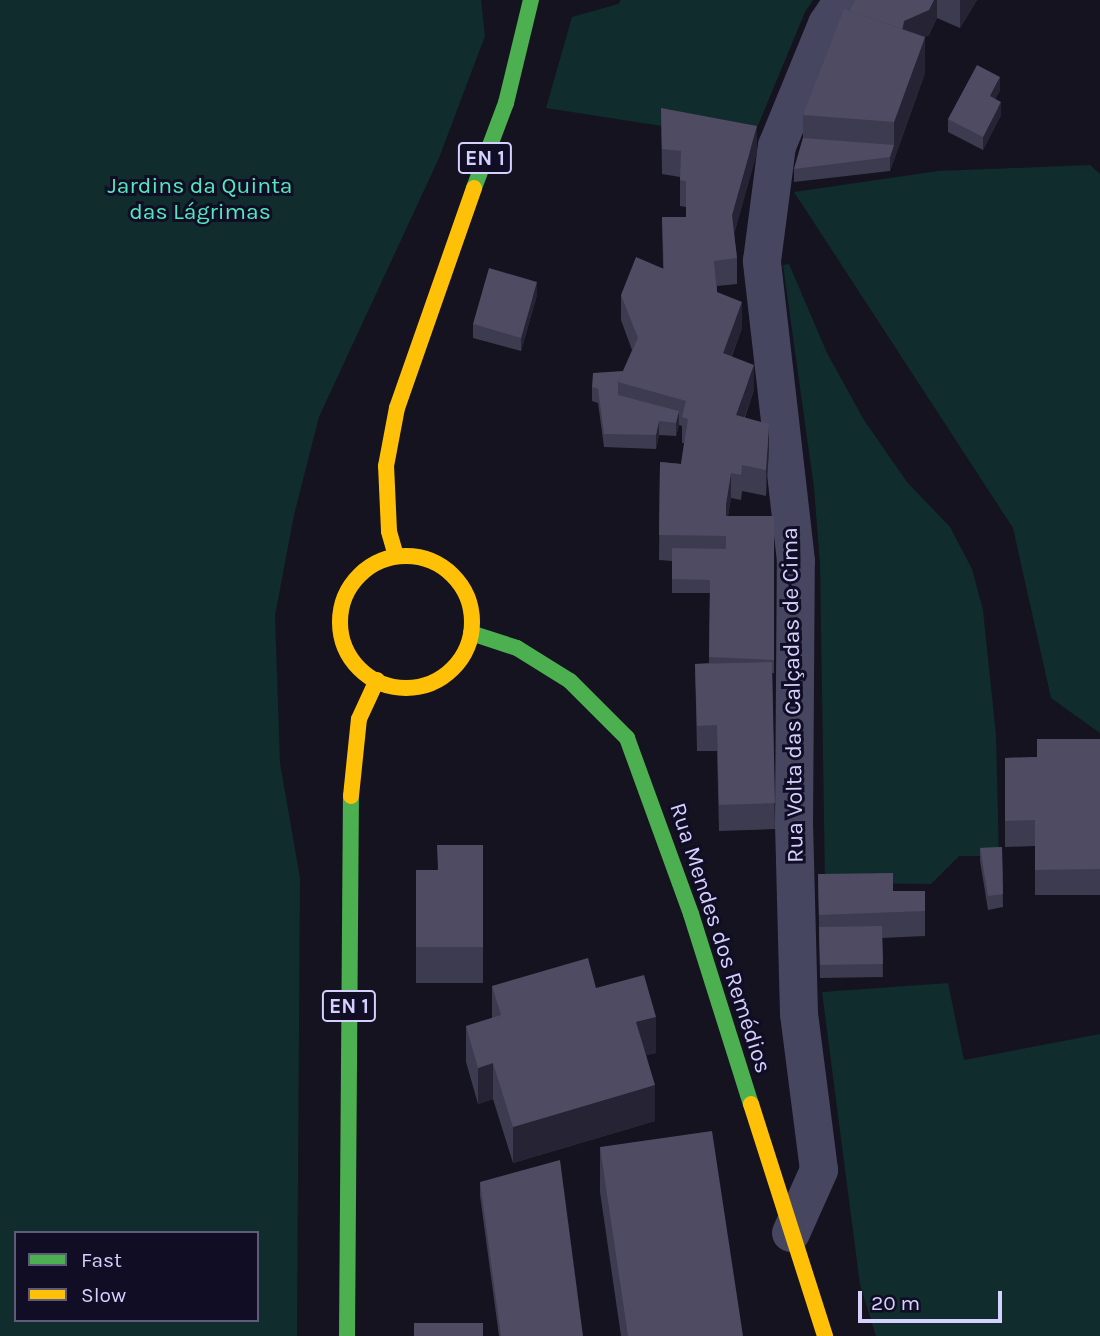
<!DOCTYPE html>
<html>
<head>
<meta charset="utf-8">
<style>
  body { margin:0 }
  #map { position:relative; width:1100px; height:1336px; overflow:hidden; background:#14131f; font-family:Karla,sans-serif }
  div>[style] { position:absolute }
  .green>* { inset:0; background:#102c2c }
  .street>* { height:38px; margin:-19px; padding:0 19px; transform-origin:19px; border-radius:19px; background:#474661 }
  .fast>* { height:16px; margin:-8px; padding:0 8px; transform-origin:8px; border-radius:8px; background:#4caf50 }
  .slow>* { height:16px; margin:-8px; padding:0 8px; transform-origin:8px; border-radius:8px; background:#ffc107 }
  .slow>.ring { margin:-8px; padding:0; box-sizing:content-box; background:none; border:16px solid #ffc107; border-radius:50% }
  .wall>* { inset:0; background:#3d3b4f }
  .shaded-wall>* { inset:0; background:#262434 }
  .building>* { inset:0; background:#4e4b62 }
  span { translate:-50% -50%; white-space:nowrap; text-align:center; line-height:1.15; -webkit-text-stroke:6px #100d25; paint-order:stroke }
  .shield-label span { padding:2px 5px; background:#100d25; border:2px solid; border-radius:5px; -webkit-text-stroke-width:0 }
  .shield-label { font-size:21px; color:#d5d1ff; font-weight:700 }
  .park-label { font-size:23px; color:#53e9c0 }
  .street-label { font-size:23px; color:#d5d1ff }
  .legend { position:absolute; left:14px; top:1231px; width:245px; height:91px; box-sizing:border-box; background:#100d25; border:2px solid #5f5b7c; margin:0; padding:9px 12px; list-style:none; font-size:21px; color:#d5d1ff }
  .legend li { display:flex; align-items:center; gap:14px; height:35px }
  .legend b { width:35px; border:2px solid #5f5b7c }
  .scale { position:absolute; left:858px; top:1291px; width:144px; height:32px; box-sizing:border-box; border:4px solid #d5d1ff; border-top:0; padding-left:9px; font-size:21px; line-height:24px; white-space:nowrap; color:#d5d1ff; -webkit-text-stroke:5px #100d25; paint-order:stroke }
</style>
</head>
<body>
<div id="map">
  <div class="green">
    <i style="clip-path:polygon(evenodd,0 0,481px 0,485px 36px,439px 158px,319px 417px,294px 515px,275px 616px,280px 763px,300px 878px,297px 1336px,0 1336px,0 0,16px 1233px,257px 1233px,257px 1320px,16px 1320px,16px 1233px)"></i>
    <i style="clip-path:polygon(621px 0,813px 0,805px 12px,752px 140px,546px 108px,572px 17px,618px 4px)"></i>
    <i style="clip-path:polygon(1090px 165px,1100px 174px,1100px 733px,1051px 698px,1013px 528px,794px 192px,938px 171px)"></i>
    <i style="clip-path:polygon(789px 264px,827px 353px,864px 420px,907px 482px,950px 527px,972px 569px,983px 610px,996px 735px,999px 856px,959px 856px,931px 884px,825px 883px,820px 564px,814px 488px,783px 265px)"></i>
    <i style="clip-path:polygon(948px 983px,964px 1060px,1100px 1034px,1100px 1336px,876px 1336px,860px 1285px,822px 992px)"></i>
  </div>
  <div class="street">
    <i style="left:791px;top:1233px;width:69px;rotate:-66deg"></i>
    <i style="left:819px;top:1170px;width:157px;rotate:-97.3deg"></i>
    <i style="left:799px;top:1014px;width:189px;rotate:-91.5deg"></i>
    <i style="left:794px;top:825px;width:264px;rotate:-89.6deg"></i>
    <i style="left:796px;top:561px;width:302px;rotate:-96.5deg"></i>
    <i style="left:762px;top:261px;width:116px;rotate:-82.6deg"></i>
    <i style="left:777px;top:146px;width:132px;rotate:-67.7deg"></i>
    <i style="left:827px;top:24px;width:29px;rotate:-56deg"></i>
  </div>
  <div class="fast">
    <i style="left:474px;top:188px;width:91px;rotate:-69.4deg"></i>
    <i style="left:506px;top:103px;width:106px;rotate:-76.4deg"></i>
    <i style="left:471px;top:633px;width:48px;rotate:18.1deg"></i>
    <i style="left:517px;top:648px;width:62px;rotate:31.9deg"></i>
    <i style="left:570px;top:681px;width:81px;rotate:45deg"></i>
    <i style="left:627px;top:738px;width:187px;rotate:70deg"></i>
    <i style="left:691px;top:914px;width:199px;rotate:72.5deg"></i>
    <i style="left:347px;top:1336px;width:540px;rotate:-89.58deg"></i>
  </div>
  <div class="slow">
    <i style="left:396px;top:556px;width:26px;rotate:-106deg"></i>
    <i style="left:389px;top:531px;width:65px;rotate:-92.6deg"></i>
    <i style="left:386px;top:466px;width:59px;rotate:-79.3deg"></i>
    <i style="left:397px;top:408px;width:233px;rotate:-70.7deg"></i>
    <i class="ring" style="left:340px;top:556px;width:116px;height:116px"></i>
    <i style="left:351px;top:796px;width:77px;rotate:-84.1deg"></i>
    <i style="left:359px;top:719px;width:43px;rotate:-65.2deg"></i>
    <i style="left:751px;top:1104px;width:244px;rotate:72.3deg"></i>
  </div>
  <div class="wall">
    <i style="clip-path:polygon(855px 0,977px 0,960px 28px,937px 18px,929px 35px,925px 37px,925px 73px,890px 171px,794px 182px,794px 169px,803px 138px,803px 115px,849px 11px)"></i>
    <i style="clip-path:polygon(1000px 90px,995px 99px,1001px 115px,983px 150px,948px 132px,948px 119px)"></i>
    <i style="clip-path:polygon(661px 108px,757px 152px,734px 234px,737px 258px,737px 284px,717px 286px,717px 292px,742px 328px,732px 356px,754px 390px,745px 417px,769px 450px,766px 496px,742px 491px,741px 500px,731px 498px,728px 516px,774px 516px,774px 673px,772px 673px,775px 829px,719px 831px,717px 751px,697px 751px,695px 664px,709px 663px,710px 593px,672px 593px,672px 561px,659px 560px,660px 462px,681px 464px,684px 443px,682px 443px,682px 426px,679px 425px,676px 436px,659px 435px,656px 449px,604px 447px,598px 403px,592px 401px,592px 387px,623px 371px,632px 350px,621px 320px,621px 295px,663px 268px,662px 217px,686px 217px,686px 207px,680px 206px,680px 177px,662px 174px)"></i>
    <i style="clip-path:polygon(537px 295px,521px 351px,473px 338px,473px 324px)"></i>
    <i style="clip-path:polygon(1100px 739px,1100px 895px,1035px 895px,1035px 846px,1005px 847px,1005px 758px,1037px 757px)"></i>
    <i style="clip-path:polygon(483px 845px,483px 983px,416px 983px,416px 870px,437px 870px)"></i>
    <i style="clip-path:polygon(1002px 847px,1003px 907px,988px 910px,980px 861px,980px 848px)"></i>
    <i style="clip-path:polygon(818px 874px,893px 891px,925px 891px,925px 936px,882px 938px,883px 977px,820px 978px)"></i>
    <i style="clip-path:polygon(492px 986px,596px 988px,656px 1053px,646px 1055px,655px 1121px,513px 1163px,493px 1099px,478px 1104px,466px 1062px,466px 1026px,492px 1018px)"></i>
    <i style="clip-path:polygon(600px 1147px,743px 1336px,621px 1336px,600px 1192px)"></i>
    <i style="clip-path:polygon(480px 1182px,583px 1336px,499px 1336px,480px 1196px)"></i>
  </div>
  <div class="shaded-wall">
    <i style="clip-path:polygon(934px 0,937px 0,937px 18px,929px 35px,904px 47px,901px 39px,904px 21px)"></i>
    <i style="clip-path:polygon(960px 0,977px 0,960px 28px)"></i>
    <i style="clip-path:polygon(925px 37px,925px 73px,890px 171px,890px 157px,894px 145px,894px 122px)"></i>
    <i style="clip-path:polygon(1000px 77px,1000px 90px,990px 110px,990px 96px)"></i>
    <i style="clip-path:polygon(1001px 102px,1001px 115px,983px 150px,983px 137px)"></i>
    <i style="clip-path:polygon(757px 126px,757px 152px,732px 241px,732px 215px)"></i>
    <i style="clip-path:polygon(537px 282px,537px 295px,521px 351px,521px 338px)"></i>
    <i style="clip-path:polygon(742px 302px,742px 328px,723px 379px,723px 353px)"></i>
    <i style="clip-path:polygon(754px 365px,754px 390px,736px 440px,736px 415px)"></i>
    <i style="clip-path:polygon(679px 411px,679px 425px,676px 436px,676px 423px)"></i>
    <i style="clip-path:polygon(659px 421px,659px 435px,656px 449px,656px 435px)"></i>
    <i style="clip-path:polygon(769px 424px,769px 450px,766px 496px,766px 470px)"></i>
    <i style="clip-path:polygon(731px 473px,731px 498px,726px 529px,726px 504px)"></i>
    <i style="clip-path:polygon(656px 1017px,656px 1053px,636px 1058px,636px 1022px)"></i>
    <i style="clip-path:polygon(493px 1063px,493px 1099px,478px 1104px,478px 1068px)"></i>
    <i style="clip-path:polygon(655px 1085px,655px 1121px,513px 1163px,513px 1127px)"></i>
  </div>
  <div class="building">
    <i style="clip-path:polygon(855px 0,934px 0,929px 10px,904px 21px,902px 29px,849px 11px)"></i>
    <i style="clip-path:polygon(844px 9px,925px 37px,894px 122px,803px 115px)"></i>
    <i style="clip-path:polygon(977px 65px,1000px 77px,990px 96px,1001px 102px,983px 137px,948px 119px)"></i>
    <i style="clip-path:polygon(661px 108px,757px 126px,732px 215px,737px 258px,714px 261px,717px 292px,742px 302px,723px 353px,754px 365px,736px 415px,769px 424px,766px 470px,742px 465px,741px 475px,731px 473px,726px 504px,726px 536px,659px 535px,660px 462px,681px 464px,688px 419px,682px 417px,686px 401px,618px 382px,638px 338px,621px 295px,636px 257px,664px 269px,662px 217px,686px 217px,686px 181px,680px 180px,681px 151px,662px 149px)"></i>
    <i style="clip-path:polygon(803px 138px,894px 145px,890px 157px,794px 169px)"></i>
    <i style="clip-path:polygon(489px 268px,537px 282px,521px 338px,473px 324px)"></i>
    <i style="clip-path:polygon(623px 371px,618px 382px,618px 395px,679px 411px,676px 423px,659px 421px,656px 435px,604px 434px,598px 389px,592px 387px,593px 373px)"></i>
    <i style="clip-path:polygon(726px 516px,774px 516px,774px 660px,709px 657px,710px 580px,672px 579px,672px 548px,726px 549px)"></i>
    <i style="clip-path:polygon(772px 662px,775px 803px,719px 805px,717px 725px,697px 726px,695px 664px)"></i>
    <i style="clip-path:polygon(1037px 739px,1100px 739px,1100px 869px,1035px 870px,1035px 820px,1005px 821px,1005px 758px,1037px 757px)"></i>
    <i style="clip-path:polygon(437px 845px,483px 845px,483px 947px,416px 947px,416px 870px,438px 870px)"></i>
    <i style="clip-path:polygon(1002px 847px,1003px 894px,988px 896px,980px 848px)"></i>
    <i style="clip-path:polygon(893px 873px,893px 891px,925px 891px,925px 911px,819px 915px,818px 874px)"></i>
    <i style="clip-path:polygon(882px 926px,883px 964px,820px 965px,819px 927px)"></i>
    <i style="clip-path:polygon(588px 958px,596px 988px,644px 975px,656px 1017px,636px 1022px,655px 1085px,513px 1127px,493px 1063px,478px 1068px,466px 1026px,501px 1015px,492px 986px)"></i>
    <i style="clip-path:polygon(712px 1131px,743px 1336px,628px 1336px,600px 1147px)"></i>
    <i style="clip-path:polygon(560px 1160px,583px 1336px,501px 1336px,480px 1182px)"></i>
    <i style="clip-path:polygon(414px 1323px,483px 1323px,483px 1336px,414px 1336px)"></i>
  </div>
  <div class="shield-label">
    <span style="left:485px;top:158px">EN 1</span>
    <span style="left:349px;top:1006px">EN 1</span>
  </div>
  <div class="park-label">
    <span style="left:200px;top:199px">Jardins da Quinta<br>das Lágrimas</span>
  </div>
  <div class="street-label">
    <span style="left:793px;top:695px;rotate:-91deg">Rua Volta das Calçadas de Cima</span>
    <span style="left:720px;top:938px;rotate:72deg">Rua Mendes dos Remédios</span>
  </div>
  <ul class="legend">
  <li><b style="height:9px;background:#4caf50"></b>Fast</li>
  <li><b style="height:9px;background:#ffc107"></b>Slow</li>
  </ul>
  <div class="scale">20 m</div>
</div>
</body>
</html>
